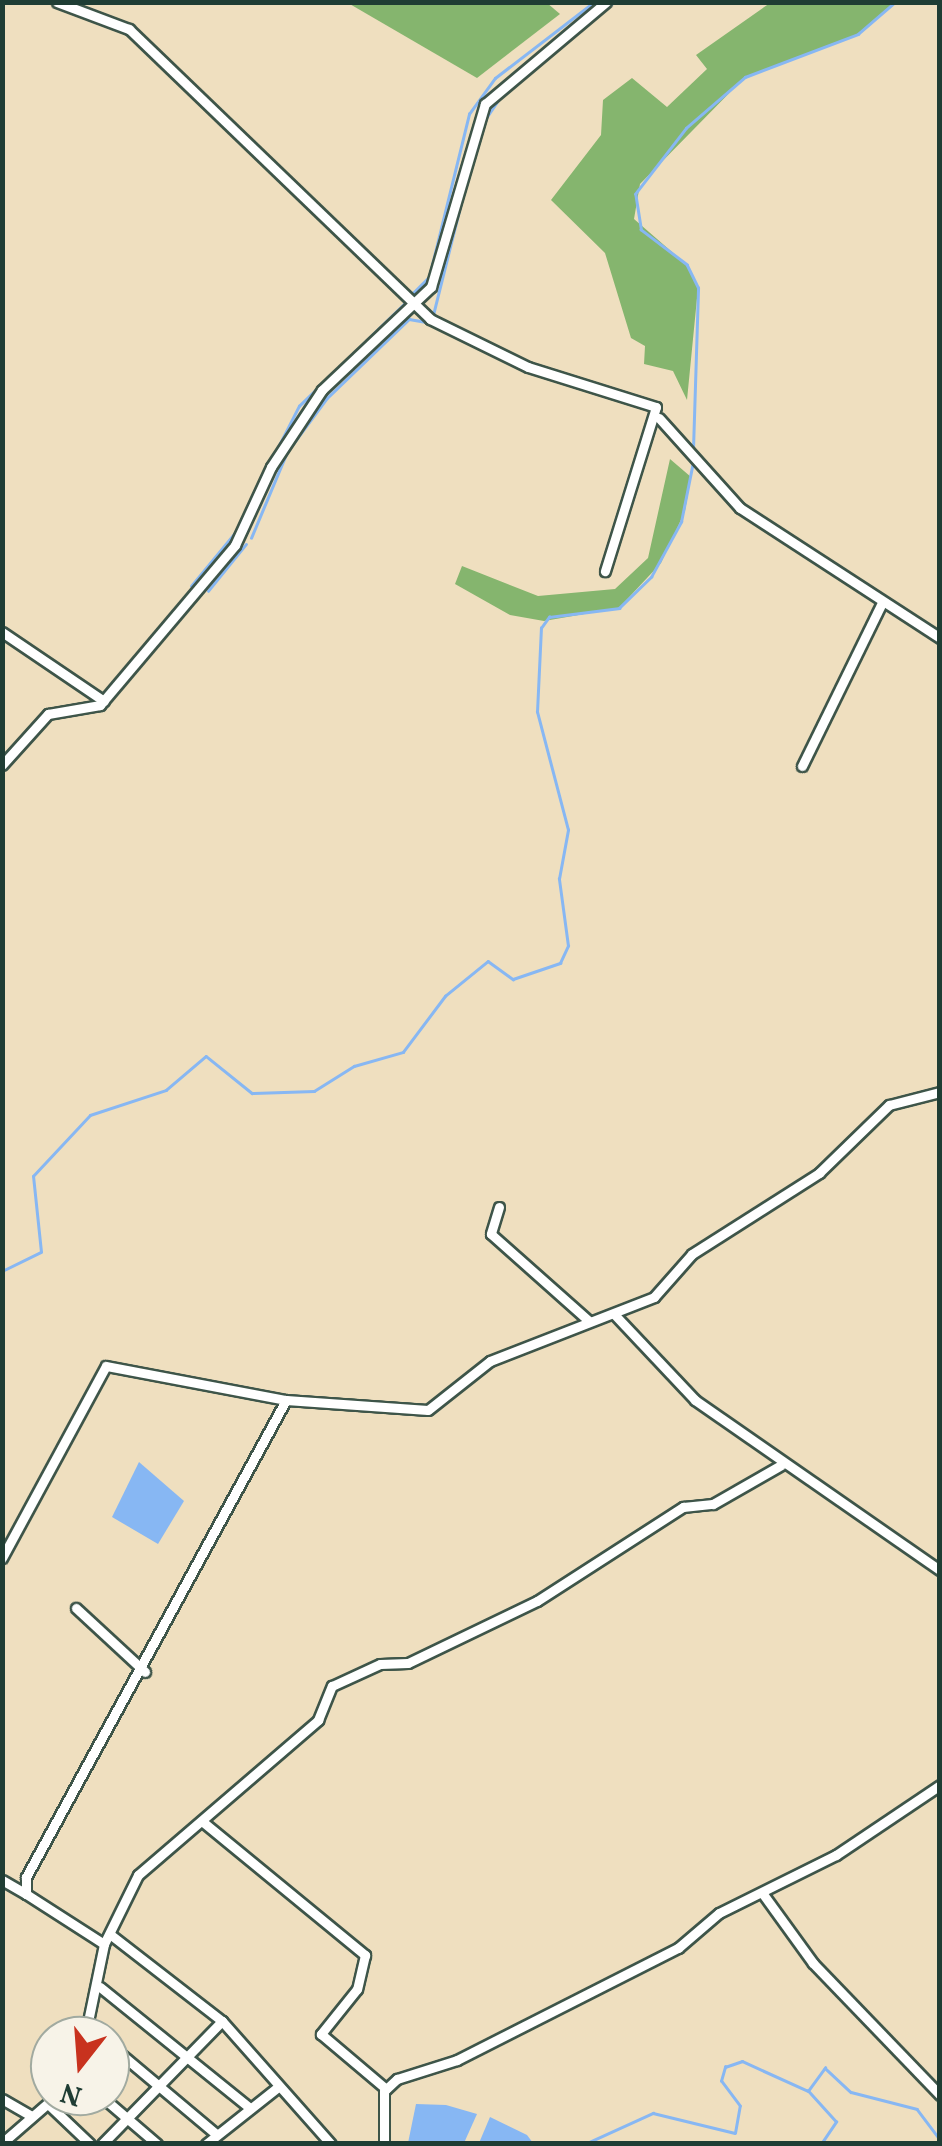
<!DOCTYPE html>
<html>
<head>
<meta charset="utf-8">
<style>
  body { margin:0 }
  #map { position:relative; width:942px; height:2146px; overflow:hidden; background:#efdfbf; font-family:Vollkorn,serif }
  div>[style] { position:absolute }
  .forest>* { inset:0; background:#85b56e }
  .water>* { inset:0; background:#87b7f3 }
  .stream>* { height:2.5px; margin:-1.25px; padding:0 1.25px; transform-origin:1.25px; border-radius:1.25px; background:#87b7f3 }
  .roads { filter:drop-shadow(2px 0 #3e5549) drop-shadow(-2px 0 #3e5549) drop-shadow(0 2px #3e5549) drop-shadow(0 -2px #3e5549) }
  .minor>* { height:9px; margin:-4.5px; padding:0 4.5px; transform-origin:4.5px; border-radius:4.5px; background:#fff }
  span { translate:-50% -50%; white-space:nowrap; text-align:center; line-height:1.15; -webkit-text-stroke:9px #f7f3e8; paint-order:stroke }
  .frame { position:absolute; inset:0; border:5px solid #1f3d34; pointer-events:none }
  .north { position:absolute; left:30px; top:2016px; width:100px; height:100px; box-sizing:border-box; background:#f7f3e8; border:2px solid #a1aaa0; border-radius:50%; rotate:197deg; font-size:28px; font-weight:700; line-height:40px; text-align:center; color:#1f3d34 }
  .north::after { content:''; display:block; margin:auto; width:35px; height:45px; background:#c8321e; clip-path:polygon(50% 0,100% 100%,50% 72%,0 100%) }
</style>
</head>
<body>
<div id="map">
  <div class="forest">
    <i style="clip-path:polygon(348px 3px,547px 3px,560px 14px,477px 78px)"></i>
    <i style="clip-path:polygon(770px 3px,895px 3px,858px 34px,745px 77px,640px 184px,634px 219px,687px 265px,698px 288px,687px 400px,673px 371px,644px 364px,645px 346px,631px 338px,605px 253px,551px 200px,601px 135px,603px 100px,632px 78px,667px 107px,707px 69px,696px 55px)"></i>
    <i style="clip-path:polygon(670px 459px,691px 477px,685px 511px,661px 563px,619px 608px,544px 621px,510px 615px,455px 584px,462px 566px,538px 596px,615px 589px,648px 558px)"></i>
  </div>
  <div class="water">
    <i style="clip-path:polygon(139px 1462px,184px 1501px,158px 1544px,112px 1517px)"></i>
    <i style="clip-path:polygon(416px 2104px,446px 2105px,477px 2114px,464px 2143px,408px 2143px)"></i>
    <i style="clip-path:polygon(490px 2117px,527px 2135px,533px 2143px,479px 2143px)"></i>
  </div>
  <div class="stream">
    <i style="left:573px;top:35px;width:53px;rotate:-38.8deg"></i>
    <i style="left:484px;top:121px;width:27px;rotate:-56deg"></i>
    <i style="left:412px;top:294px;width:24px;rotate:-45deg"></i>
    <i style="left:429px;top:277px;width:168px;rotate:-76.2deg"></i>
    <i style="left:469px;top:114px;width:44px;rotate:-54.2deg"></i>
    <i style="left:495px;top:78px;width:125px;rotate:-37.5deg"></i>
    <i style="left:433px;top:315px;width:153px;rotate:-76deg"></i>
    <i style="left:693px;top:449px;width:161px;rotate:-88.2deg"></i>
    <i style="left:698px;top:288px;width:25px;rotate:-116deg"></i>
    <i style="left:687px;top:265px;width:58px;rotate:-142.7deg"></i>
    <i style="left:641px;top:230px;width:36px;rotate:-99deg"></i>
    <i style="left:635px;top:194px;width:83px;rotate:-52.3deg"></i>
    <i style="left:686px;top:128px;width:78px;rotate:-40.8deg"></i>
    <i style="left:745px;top:77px;width:121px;rotate:-20.8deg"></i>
    <i style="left:858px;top:34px;width:49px;rotate:-40.9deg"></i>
    <i style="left:249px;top:504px;width:110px;rotate:-63deg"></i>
    <i style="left:299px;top:406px;width:151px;rotate:-44.2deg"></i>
    <i style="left:251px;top:538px;width:93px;rotate:-67.3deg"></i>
    <i style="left:287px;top:452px;width:67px;rotate:-53.5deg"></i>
    <i style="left:327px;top:398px;width:114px;rotate:-43.9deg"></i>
    <i style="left:409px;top:319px;width:17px;rotate:10deg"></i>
    <i style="left:191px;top:586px;width:74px;rotate:-50.5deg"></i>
    <i style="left:208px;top:591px;width:60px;rotate:-51deg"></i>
    <i style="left:2px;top:1271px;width:43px;rotate:-26deg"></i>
    <i style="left:41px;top:1252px;width:76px;rotate:-96deg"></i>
    <i style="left:33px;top:1176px;width:83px;rotate:-46.9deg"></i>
    <i style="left:90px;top:1115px;width:80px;rotate:-18.2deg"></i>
    <i style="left:166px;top:1090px;width:52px;rotate:-40.4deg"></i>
    <i style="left:206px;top:1056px;width:59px;rotate:38.8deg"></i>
    <i style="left:252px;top:1093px;width:62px;rotate:-1.8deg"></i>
    <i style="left:314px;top:1091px;width:47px;rotate:-32deg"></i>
    <i style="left:354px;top:1066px;width:51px;rotate:-15.9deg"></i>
    <i style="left:403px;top:1052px;width:70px;rotate:-53.1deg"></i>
    <i style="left:445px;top:996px;width:55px;rotate:-39.1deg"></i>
    <i style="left:488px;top:961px;width:31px;rotate:36deg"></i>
    <i style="left:513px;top:979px;width:50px;rotate:-18.8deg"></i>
    <i style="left:560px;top:963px;width:19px;rotate:-65deg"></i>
    <i style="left:568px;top:946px;width:68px;rotate:-97.7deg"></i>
    <i style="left:559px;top:879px;width:50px;rotate:-79.6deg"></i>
    <i style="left:568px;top:830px;width:122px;rotate:-104.7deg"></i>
    <i style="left:537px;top:712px;width:84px;rotate:-87.3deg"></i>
    <i style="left:541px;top:628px;width:14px;rotate:-54deg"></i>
    <i style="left:549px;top:617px;width:71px;rotate:-7.3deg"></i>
    <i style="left:619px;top:608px;width:45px;rotate:-44.1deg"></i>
    <i style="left:651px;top:577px;width:63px;rotate:-61.4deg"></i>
    <i style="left:681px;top:522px;width:61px;rotate:-78.7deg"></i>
    <i style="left:585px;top:2144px;width:75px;rotate:-24.5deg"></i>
    <i style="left:653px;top:2113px;width:84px;rotate:13.7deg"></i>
    <i style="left:735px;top:2133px;width:27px;rotate:-80deg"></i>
    <i style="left:740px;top:2106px;width:31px;rotate:-127deg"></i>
    <i style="left:721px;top:2081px;width:15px;rotate:-74deg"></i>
    <i style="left:725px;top:2067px;width:18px;rotate:-19deg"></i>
    <i style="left:742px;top:2061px;width:72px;rotate:24.4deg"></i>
    <i style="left:821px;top:2144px;width:27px;rotate:-56deg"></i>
    <i style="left:836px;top:2122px;width:42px;rotate:-132.1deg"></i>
    <i style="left:808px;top:2091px;width:29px;rotate:-54deg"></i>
    <i style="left:825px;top:2068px;width:35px;rotate:43deg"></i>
    <i style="left:851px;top:2092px;width:68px;rotate:14.4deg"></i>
    <i style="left:917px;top:2109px;width:39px;rotate:53deg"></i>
  </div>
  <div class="roads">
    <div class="minor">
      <i style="left:57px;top:2px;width:77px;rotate:20.6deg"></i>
      <i style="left:129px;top:29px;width:418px;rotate:43.9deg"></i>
      <i style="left:430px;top:319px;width:109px;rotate:26.1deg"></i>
      <i style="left:528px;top:367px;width:134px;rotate:17.4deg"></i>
      <i style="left:656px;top:407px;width:172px;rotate:107.3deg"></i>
      <i style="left:659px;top:418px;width:121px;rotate:48deg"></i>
      <i style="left:740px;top:508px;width:239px;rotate:33deg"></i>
      <i style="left:2px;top:632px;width:123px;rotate:34.1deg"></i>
      <i style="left:2px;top:765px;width:69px;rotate:-48deg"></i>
      <i style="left:48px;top:714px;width:53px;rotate:-9.8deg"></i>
      <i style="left:100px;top:705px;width:209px;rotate:-49.8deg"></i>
      <i style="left:235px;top:545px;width:86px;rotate:-65.2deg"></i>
      <i style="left:271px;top:467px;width:92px;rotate:-56.5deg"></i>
      <i style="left:322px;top:390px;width:150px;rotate:-43.4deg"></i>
      <i style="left:431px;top:287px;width:191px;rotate:-73.6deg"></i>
      <i style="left:485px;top:104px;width:158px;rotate:-40.1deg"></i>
      <i style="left:802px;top:766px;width:182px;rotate:-63.9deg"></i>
      <i style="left:499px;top:1207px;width:28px;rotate:107deg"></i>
      <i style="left:491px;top:1234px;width:130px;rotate:41.6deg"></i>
      <i style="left:614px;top:1314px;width:118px;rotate:46.7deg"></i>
      <i style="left:695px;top:1400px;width:298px;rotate:34.8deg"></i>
      <i style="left:2px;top:1558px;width:218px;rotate:-61.6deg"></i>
      <i style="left:106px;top:1366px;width:183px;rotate:10.7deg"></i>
      <i style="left:76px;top:1608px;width:94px;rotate:42.8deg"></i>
      <i style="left:203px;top:1822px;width:210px;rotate:39.4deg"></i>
      <i style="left:365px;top:1955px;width:35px;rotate:103deg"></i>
      <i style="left:357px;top:1989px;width:58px;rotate:128.7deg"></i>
      <i style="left:321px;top:2034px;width:85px;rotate:40.2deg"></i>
      <i style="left:2px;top:1880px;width:28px;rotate:30deg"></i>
      <i style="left:763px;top:1894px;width:85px;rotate:54.1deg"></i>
      <i style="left:813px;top:1963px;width:183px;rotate:46.1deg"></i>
      <i style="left:111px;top:1935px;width:140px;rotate:37.8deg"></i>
      <i style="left:222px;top:2021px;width:164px;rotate:48.5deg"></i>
      <i style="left:104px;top:1944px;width:77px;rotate:-63.8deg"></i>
      <i style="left:138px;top:1875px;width:238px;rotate:-40.7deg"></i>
      <i style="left:318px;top:1720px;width:37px;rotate:-68deg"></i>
      <i style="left:332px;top:1686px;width:53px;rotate:-24.6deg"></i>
      <i style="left:380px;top:1664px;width:28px;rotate:-2deg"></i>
      <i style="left:408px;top:1663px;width:143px;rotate:-25.7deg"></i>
      <i style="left:537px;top:1601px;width:174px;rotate:-32.8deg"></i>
      <i style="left:683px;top:1507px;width:30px;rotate:-6deg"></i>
      <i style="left:713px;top:1504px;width:78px;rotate:-29.8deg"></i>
      <i style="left:100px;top:1987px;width:193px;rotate:38.9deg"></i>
      <i style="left:85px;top:2036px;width:94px;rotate:-78.3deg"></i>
      <i style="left:104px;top:1944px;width:93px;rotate:-147.3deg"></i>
      <i style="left:26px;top:1894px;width:17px;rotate:-90deg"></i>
      <i style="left:26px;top:1877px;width:543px;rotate:-61.41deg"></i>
      <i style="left:286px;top:1400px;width:142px;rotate:4deg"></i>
      <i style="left:428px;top:1410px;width:79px;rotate:-38.3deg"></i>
      <i style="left:490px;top:1361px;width:176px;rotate:-21.3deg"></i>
      <i style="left:654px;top:1297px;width:57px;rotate:-48.5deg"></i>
      <i style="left:692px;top:1254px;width:151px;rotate:-32.5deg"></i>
      <i style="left:819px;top:1173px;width:98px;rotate:-44.2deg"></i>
      <i style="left:889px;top:1105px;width:53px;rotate:-14.3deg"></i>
      <i style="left:110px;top:2045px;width:138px;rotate:40deg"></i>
      <i style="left:101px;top:2096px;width:74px;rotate:40.6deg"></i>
      <i style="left:2px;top:2099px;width:34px;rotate:30deg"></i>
      <i style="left:48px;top:2104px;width:58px;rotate:43.6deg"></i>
      <i style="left:2px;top:2143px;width:72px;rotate:-41deg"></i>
      <i style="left:102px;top:2144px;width:172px;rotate:-45.7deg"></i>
      <i style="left:206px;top:2144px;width:92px;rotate:-38.4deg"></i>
      <i style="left:384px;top:2144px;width:53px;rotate:-90deg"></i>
      <i style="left:384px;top:2091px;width:18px;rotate:-43deg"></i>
      <i style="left:397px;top:2079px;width:63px;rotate:-17.6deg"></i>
      <i style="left:457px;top:2060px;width:248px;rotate:-26.9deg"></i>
      <i style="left:678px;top:1948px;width:54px;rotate:-40.5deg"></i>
      <i style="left:719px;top:1913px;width:131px;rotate:-26.4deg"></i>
      <i style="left:836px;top:1855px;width:125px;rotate:-33.9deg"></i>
    </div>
  </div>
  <div class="frame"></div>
  <div class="north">N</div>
</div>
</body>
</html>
